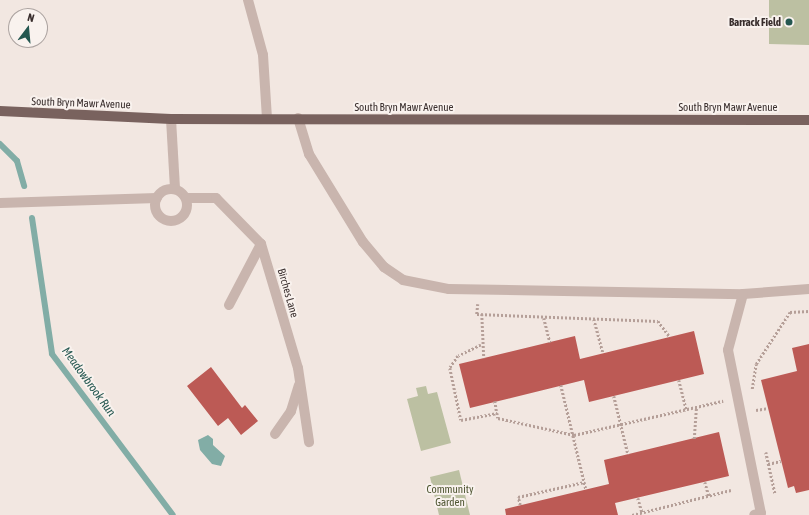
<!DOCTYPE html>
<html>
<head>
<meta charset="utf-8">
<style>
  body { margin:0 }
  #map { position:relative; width:809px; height:515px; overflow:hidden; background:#f2e7e1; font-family:"Asap Condensed",sans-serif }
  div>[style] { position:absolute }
  .green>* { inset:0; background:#bcc0a2 }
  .water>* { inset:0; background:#82ada6 }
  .stream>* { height:6px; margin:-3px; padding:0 3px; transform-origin:3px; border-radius:3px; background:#82ada6 }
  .building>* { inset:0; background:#bc5a55 }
  .path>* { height:2.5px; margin-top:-1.25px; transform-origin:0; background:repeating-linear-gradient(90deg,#b59f98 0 2px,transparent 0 4px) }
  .minor>* { height:10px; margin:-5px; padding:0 5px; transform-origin:5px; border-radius:5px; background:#c9b5ae }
  .minor>.ring { margin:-5px; padding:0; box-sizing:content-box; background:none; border:10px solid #c9b5ae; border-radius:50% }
  .major>* { height:10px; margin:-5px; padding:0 5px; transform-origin:5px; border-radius:5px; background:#79625e }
  .dots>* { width:11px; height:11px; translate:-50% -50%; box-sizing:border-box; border:2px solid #f9f2ee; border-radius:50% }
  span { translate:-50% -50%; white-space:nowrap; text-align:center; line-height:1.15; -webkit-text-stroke:4px #f9f2ee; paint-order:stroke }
  .poi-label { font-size:11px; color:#382d2c; font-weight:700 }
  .right { translate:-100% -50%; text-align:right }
  .street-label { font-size:11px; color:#382d2c }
  .park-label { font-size:11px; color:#4e5531 }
  .water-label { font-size:12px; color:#245750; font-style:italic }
  .north { position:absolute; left:8px; top:8px; width:40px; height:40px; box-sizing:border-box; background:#f9f2ee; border:1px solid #aca3a0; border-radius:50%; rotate:16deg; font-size:11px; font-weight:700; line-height:16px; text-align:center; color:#382d2c }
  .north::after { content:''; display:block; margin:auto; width:14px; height:18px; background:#245750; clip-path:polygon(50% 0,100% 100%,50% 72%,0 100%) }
</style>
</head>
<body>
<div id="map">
  <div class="green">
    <i style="clip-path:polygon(769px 0,809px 0,809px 45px,769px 44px)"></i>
    <i style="clip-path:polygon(426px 386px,428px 394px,437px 392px,451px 443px,421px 451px,407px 399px,418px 396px,416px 388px)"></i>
    <i style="clip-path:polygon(459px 470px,470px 515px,439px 515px,430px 477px)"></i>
  </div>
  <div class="water">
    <i style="clip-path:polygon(208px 435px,213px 439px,213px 445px,225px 456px,221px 466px,212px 464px,200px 450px,198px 440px)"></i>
  </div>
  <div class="stream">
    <i style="left:0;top:144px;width:24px;rotate:45deg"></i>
    <i style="left:17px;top:161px;width:26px;rotate:74deg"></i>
    <i style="left:32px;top:218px;width:137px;rotate:81.6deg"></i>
    <i style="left:52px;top:354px;width:201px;rotate:53.1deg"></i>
  </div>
  <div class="building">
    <i style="clip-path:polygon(694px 331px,704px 374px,589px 402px,584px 380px,470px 408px,459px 364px,575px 336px,580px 359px)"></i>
    <i style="clip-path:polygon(809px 344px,809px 490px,796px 493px,794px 486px,788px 488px,761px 380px,797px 371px,792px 348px)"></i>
    <i style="clip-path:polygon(211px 367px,242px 408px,245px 405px,258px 421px,241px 435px,228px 418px,218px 426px,187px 386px)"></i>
    <i style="clip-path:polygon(719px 432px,729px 476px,615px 503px,618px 515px,506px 515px,505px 509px,609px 484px,604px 460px)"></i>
  </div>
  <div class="path">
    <i style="left:478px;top:304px;width:10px;rotate:96deg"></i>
    <i style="left:477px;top:314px;width:181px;rotate:2.2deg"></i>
    <i style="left:658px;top:321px;width:20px;rotate:53deg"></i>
    <i style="left:482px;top:314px;width:44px;rotate:87.4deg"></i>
    <i style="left:544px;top:318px;width:25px;rotate:76deg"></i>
    <i style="left:594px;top:319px;width:35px;rotate:75deg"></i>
    <i style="left:481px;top:345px;width:25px;rotate:154deg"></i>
    <i style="left:458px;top:356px;width:14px;rotate:124deg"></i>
    <i style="left:450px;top:368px;width:53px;rotate:78.1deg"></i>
    <i style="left:461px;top:420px;width:37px;rotate:-11deg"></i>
    <i style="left:497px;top:413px;width:5px;rotate:79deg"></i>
    <i style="left:498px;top:418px;width:78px;rotate:12.6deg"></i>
    <i style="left:574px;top:435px;width:153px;rotate:-12.9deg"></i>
    <i style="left:679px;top:380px;width:30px;rotate:76deg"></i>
    <i style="left:561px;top:385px;width:107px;rotate:76.5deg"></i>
    <i style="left:752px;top:389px;width:25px;rotate:-81deg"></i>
    <i style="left:756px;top:364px;width:62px;rotate:-56.8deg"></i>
    <i style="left:790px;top:312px;width:19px;rotate:-3deg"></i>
    <i style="left:614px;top:396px;width:60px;rotate:76.4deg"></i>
    <i style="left:495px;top:401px;width:12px;rotate:81deg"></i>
    <i style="left:756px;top:410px;width:12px;rotate:-9deg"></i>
    <i style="left:694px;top:439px;width:32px;rotate:-86deg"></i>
    <i style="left:766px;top:452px;width:42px;rotate:77.6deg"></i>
    <i style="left:768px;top:464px;width:13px;rotate:-13deg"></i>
    <i style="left:705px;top:482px;width:15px;rotate:74deg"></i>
    <i style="left:638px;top:498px;width:15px;rotate:74deg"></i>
    <i style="left:520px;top:505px;width:8px;rotate:-104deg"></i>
    <i style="left:518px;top:497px;width:68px;rotate:-12.8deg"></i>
    <i style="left:632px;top:515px;width:102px;rotate:-14.2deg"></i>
  </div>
  <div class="minor">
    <i style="left:248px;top:0;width:57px;rotate:74.7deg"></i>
    <i style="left:263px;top:55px;width:63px;rotate:86.4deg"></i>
    <i style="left:298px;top:118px;width:38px;rotate:73deg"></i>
    <i style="left:309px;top:154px;width:103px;rotate:58.5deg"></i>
    <i style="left:363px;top:242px;width:33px;rotate:50deg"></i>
    <i style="left:384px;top:267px;width:23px;rotate:34deg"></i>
    <i style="left:403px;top:280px;width:47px;rotate:11.1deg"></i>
    <i style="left:449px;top:289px;width:294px;rotate:1deg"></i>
    <i style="left:743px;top:294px;width:66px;rotate:-4.3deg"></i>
    <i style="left:171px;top:119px;width:70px;rotate:86.7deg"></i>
    <i class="ring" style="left:155px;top:189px;width:22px;height:22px"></i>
    <i style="left:186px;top:198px;width:30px"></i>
    <i style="left:216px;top:198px;width:64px;rotate:45.6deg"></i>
    <i style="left:261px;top:244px;width:129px;rotate:73.4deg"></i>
    <i style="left:298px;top:368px;width:75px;rotate:81.5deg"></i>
    <i style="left:0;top:203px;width:157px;rotate:-1.8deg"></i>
    <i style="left:743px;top:294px;width:58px;rotate:105deg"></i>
    <i style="left:728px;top:350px;width:166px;rotate:78.6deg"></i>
    <i style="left:761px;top:513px;width:7px;rotate:164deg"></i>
    <i style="left:229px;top:305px;width:69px;rotate:-62.3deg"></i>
    <i style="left:275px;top:434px;width:28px;rotate:-55deg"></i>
    <i style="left:291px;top:411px;width:27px;rotate:-73deg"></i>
  </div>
  <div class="major">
    <i style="left:0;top:111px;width:171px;rotate:2.7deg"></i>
    <i style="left:171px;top:119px;width:638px;rotate:0.09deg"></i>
  </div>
  <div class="dots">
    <i style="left:789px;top:22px;background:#245750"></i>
  </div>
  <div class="poi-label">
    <span class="right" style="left:781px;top:22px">Barrack Field</span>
  </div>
  <div class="street-label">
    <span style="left:81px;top:103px;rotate:2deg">South Bryn Mawr Avenue</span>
    <span style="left:404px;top:107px">South Bryn Mawr Avenue</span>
    <span style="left:728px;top:107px">South Bryn Mawr Avenue</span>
    <span style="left:288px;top:293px;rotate:74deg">Birches Lane</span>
  </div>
  <div class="park-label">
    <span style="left:450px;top:496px">Community<br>Garden</span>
  </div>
  <div class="water-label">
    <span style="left:88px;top:382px;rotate:54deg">Meadowbrook Run</span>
  </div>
  <div class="north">N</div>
</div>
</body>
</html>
